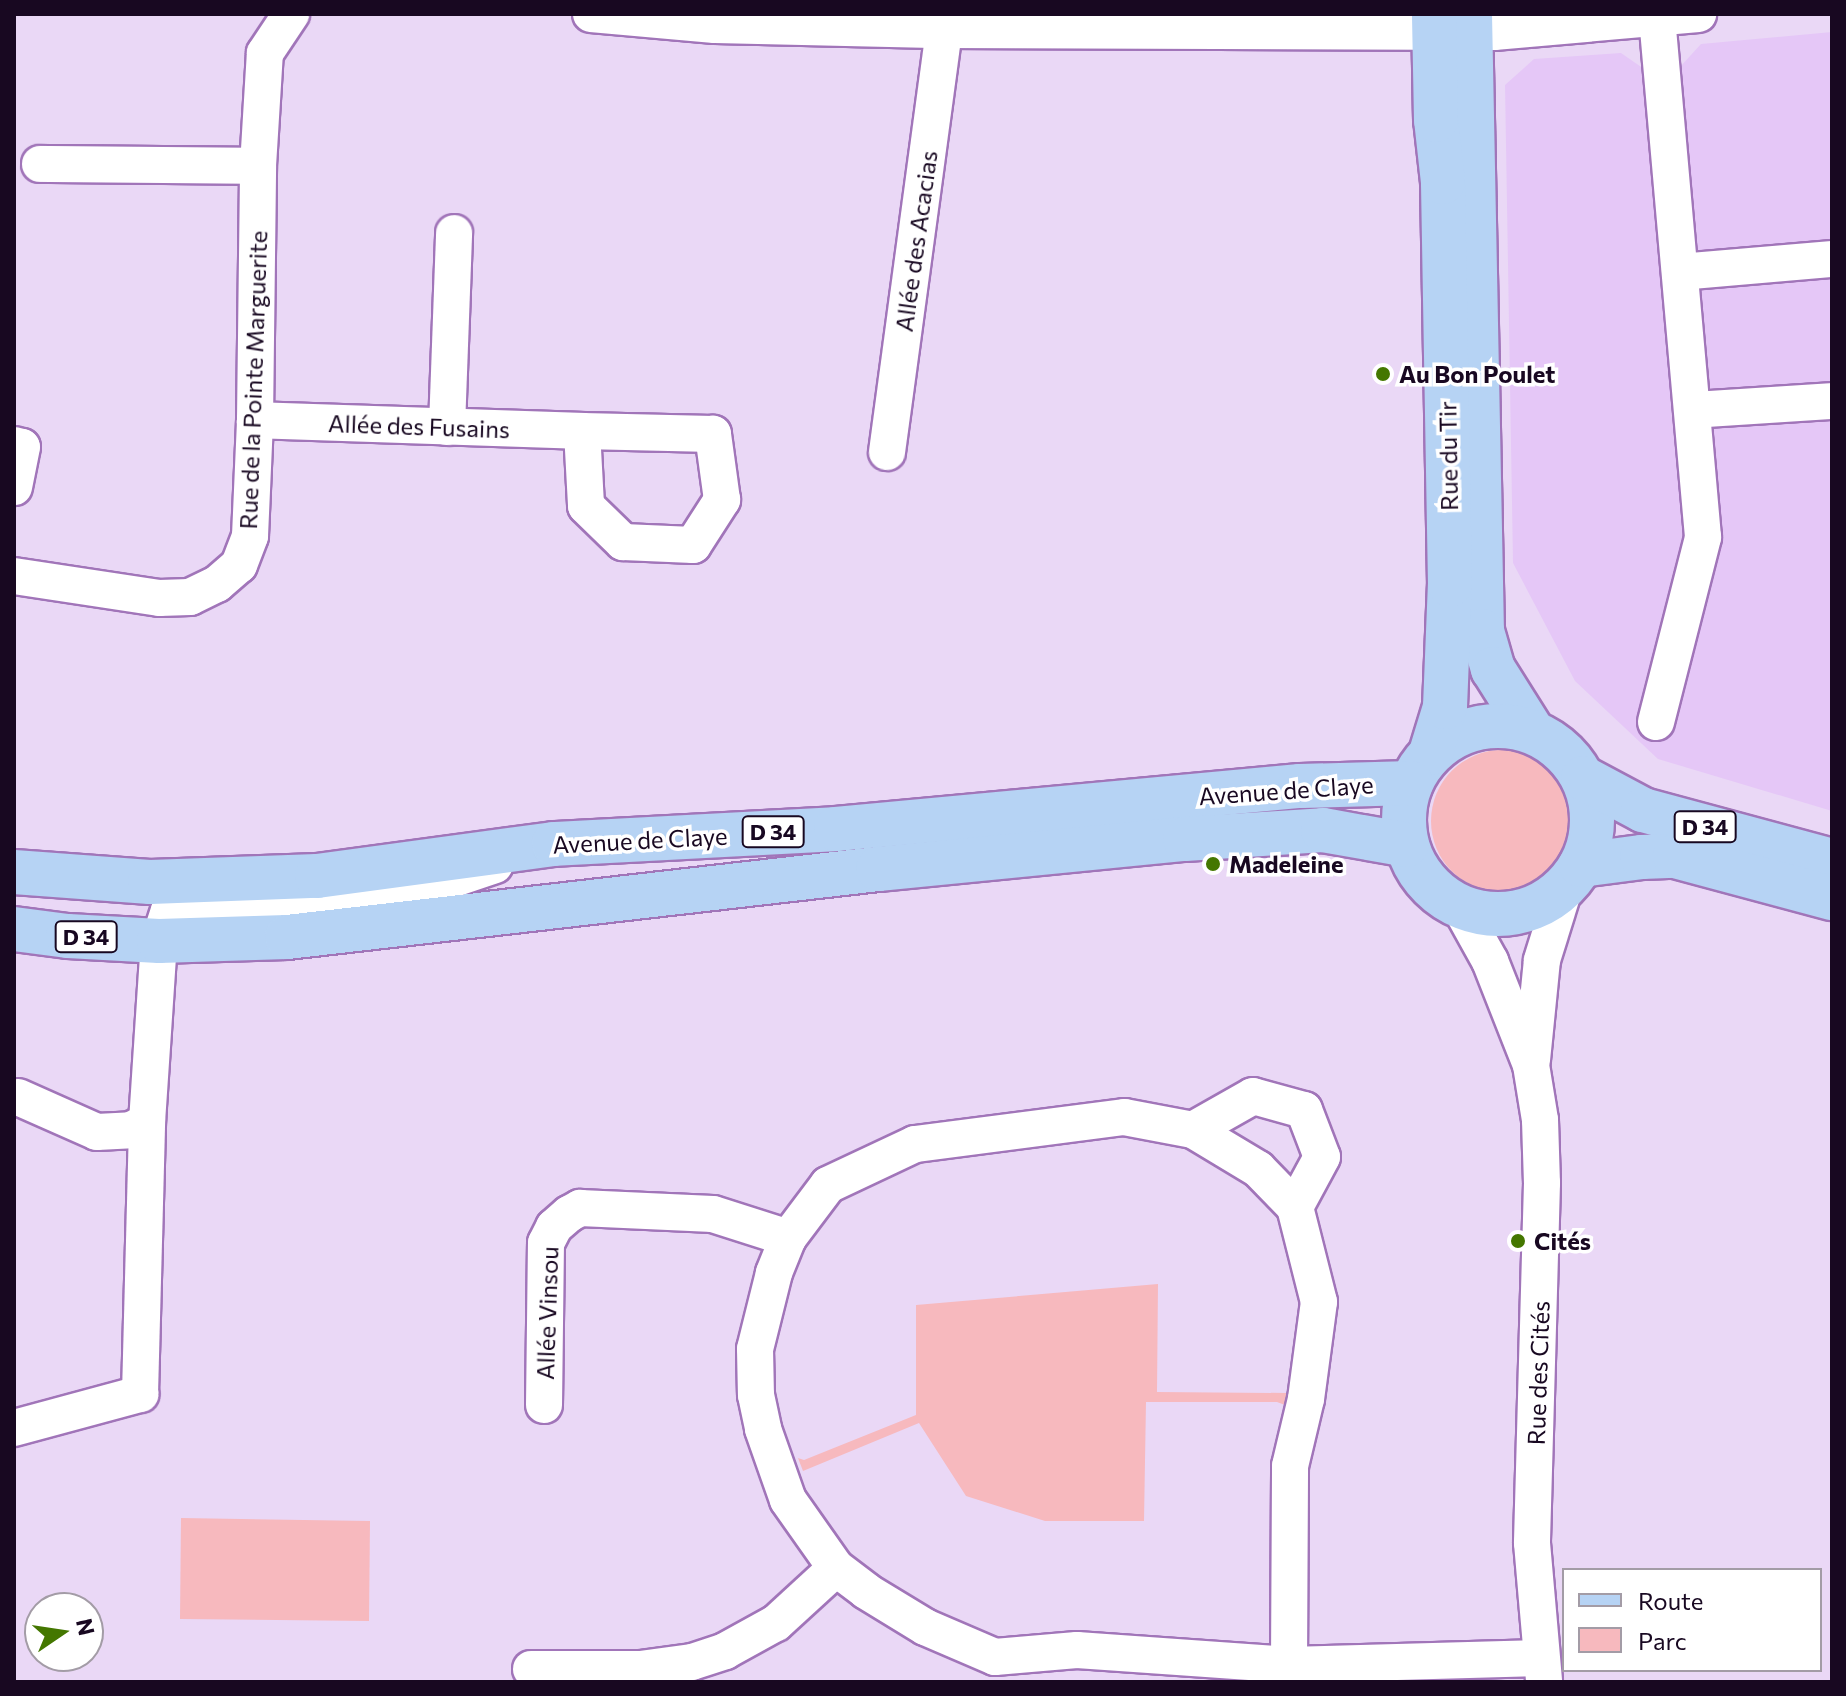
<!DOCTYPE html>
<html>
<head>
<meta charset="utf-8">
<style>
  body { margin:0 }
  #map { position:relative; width:1846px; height:1696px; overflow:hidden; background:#ead8f6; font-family:Commissioner,sans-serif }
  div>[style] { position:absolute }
  .built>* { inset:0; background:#e5c7f7 }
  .green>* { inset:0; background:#f7b9be }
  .round { border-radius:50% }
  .roads { filter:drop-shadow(2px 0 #a175b9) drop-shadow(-2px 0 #a175b9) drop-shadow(0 2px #a175b9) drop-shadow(0 -2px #a175b9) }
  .minor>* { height:36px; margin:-18px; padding:0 18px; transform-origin:18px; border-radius:18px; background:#fff }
  .major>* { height:44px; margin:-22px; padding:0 22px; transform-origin:22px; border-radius:22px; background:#b6d3f4 }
  .major>.ring { margin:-22px; padding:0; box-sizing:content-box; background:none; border:44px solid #b6d3f4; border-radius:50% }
  .dots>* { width:22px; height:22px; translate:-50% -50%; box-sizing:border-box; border:4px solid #fff; border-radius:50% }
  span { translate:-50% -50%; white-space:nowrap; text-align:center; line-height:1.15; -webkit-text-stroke:7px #fff; paint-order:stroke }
  .shield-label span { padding:2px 6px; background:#fff; border:2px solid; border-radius:6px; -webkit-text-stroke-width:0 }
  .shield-label { font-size:22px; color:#180821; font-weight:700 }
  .street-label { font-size:24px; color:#180821 }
  .poi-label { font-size:24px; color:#180821; font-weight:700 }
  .left { translate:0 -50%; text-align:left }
  .frame { position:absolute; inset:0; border:16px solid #180821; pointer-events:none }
  .legend { position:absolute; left:1562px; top:1568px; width:260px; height:104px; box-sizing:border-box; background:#fff; border:2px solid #a39ca6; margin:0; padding:10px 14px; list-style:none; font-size:24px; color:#180821 }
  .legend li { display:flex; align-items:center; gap:16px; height:40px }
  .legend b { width:40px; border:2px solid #a39ca6 }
  .north { position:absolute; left:24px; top:1592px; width:80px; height:80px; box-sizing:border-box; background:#fff; border:2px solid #a39ca6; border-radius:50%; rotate:77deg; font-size:22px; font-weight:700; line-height:32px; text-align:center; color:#180821 }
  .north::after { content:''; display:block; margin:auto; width:28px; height:36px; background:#470; clip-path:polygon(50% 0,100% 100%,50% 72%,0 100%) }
</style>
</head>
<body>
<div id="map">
  <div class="built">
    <i style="clip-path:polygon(1832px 32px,1832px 811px,1658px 759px,1575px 681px,1513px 563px,1505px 85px,1534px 59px,1621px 53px,1647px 71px,1680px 67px,1701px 44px)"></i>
  </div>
  <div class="green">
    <i class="round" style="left:1431px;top:750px;width:142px;height:142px"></i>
    <i style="clip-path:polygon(1158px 1284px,1157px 1392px,1287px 1393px,1285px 1405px,1277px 1402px,1146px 1402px,1144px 1521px,1045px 1521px,966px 1496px,919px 1423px,803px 1471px,798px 1458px,804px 1460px,916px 1415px,916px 1305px)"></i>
    <i style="clip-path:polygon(181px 1518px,370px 1521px,369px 1621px,180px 1619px)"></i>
  </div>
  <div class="roads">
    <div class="minor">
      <i style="left:591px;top:14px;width:124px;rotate:5.1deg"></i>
      <i style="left:715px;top:25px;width:229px;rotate:1.3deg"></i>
      <i style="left:944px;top:30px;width:477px;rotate:0.2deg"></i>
      <i style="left:1421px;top:32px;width:73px"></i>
      <i style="left:1494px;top:32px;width:205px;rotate:-5deg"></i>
      <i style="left:40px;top:164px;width:218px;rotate:0.5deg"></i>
      <i style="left:1680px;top:272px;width:153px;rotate:-4.9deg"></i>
      <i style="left:1693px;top:410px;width:139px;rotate:-3.7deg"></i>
      <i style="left:255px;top:420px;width:327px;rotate:1.9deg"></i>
      <i style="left:582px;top:431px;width:75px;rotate:86.9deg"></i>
      <i style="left:586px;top:506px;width:52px;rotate:44.2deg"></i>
      <i style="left:623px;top:542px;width:70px;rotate:2.5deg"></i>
      <i style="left:693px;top:545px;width:54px;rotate:-57.2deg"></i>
      <i style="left:722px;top:500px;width:67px;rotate:-97.8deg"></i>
      <i style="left:713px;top:434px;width:131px;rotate:-178.7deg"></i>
      <i style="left:447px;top:427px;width:194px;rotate:-87.9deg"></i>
      <i style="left:14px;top:445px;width:8px;rotate:14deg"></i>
      <i style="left:22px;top:447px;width:41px;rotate:101.3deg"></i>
      <i style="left:887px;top:452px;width:426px;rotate:-82.3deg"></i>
      <i style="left:14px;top:576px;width:147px;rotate:8.6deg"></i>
      <i style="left:159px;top:598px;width:31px;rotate:-2deg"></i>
      <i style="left:190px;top:597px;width:30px;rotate:-26deg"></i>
      <i style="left:217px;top:584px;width:29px;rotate:-41deg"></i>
      <i style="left:239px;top:565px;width:31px;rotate:-69deg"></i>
      <i style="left:250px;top:536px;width:116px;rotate:-87.5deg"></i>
      <i style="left:255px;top:420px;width:254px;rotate:-89.3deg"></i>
      <i style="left:258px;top:166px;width:113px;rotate:-86.5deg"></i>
      <i style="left:265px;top:53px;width:47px;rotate:-56.3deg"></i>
      <i style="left:1656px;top:722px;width:191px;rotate:-75.7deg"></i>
      <i style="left:1703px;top:537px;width:522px;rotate:-95.06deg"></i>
      <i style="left:1460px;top:907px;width:62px;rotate:60.9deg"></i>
      <i style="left:1490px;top:961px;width:112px;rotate:68.5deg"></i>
      <i style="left:1531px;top:1065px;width:56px;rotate:80.7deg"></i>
      <i style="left:1540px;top:1120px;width:63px;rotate:88.2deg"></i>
      <i style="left:1542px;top:1183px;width:360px;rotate:91.6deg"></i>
      <i style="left:1532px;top:1543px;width:139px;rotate:85deg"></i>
      <i style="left:1532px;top:1060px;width:100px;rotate:-84.3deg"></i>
      <i style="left:1542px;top:960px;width:74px;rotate:-72.8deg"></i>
      <i style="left:18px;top:1097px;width:86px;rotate:23.9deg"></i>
      <i style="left:97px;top:1132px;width:34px;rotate:-3deg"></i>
      <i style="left:131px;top:1130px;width:18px;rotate:-27deg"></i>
      <i style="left:147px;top:1122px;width:181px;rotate:-86.2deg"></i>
      <i style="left:159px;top:941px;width:32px;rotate:-72deg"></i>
      <i style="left:169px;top:911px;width:268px;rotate:-5.6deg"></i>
      <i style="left:436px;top:885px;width:62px;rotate:-18.7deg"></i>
      <i style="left:1193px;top:1130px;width:69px;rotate:-29.5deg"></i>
      <i style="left:1253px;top:1096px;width:53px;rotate:15.4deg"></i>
      <i style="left:1304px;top:1110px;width:50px;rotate:69deg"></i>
      <i style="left:1322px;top:1157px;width:57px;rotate:118.4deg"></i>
      <i style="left:544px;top:1405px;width:162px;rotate:-89.3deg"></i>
      <i style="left:546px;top:1243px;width:18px;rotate:-63deg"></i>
      <i style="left:554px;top:1227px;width:20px;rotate:-41deg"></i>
      <i style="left:569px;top:1214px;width:13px;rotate:-29deg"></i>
      <i style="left:580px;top:1208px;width:133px;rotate:2.6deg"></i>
      <i style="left:713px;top:1214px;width:79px;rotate:17.7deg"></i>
      <i style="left:14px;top:1428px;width:131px;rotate:-15.1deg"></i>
      <i style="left:140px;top:1394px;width:272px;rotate:-88.5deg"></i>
      <i style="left:1289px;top:1665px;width:199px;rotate:-89.7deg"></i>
      <i style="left:1290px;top:1466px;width:69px;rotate:-76.6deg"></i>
      <i style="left:1306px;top:1399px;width:98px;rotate:-82.4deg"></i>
      <i style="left:1319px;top:1302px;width:98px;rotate:-104.2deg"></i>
      <i style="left:1295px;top:1207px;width:53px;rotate:-134.2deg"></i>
      <i style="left:1258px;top:1169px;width:76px;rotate:-149deg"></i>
      <i style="left:1193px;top:1130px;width:70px;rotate:-169.3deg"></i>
      <i style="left:1124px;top:1117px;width:211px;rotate:172.6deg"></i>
      <i style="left:915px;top:1144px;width:96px;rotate:154.8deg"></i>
      <i style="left:828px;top:1185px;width:66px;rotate:127deg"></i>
      <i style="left:788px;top:1238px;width:38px;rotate:112deg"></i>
      <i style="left:774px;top:1273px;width:78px;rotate:104deg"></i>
      <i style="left:755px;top:1349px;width:46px;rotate:88.8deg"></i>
      <i style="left:756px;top:1395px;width:35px;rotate:78deg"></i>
      <i style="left:763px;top:1429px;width:75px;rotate:70.6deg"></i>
      <i style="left:788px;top:1500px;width:83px;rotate:54.8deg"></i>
      <i style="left:836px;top:1568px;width:38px;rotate:37deg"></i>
      <i style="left:866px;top:1591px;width:69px;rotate:31.4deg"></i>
      <i style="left:925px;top:1627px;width:76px;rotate:23.2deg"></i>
      <i style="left:995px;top:1657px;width:82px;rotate:-4.9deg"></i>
      <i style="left:1077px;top:1650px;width:213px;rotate:4deg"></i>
      <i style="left:1289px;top:1665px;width:252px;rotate:-1.6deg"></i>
      <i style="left:531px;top:1669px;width:109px"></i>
      <i style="left:640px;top:1669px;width:52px;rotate:-7.7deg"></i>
      <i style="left:692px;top:1662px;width:35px;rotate:-18deg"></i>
      <i style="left:725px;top:1651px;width:58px;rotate:-28.8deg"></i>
      <i style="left:776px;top:1623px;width:81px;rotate:-42.5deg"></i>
    </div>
    <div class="major">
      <i style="left:1470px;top:14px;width:617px;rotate:88.89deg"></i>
      <i style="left:1482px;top:631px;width:40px;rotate:74deg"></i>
      <i style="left:1493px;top:669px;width:73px;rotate:57.8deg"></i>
      <i class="ring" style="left:1404px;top:726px;width:144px;height:144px"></i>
      <i style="left:1431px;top:753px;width:48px;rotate:-73.1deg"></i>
      <i style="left:1445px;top:707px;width:122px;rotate:-87.7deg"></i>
      <i style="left:1450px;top:585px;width:403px;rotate:-91deg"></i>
      <i style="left:1443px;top:182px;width:62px;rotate:-96.4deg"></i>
      <i style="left:1436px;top:120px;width:106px;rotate:-91.1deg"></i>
      <i style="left:1583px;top:778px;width:68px;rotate:28.1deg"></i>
      <i style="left:1643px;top:810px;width:196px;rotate:15.1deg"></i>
      <i style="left:1581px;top:865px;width:62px;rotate:-7.5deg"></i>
      <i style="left:1642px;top:857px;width:33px;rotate:-2deg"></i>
      <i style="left:1675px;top:856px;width:163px;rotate:15deg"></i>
      <i style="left:14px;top:872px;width:136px;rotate:4.2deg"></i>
      <i style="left:150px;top:882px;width:167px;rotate:-2.1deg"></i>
      <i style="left:317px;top:876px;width:239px;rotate:-7.7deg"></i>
      <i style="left:554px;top:844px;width:282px;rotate:-3deg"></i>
      <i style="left:836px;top:829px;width:466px;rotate:-5.3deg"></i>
      <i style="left:1300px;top:786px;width:111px;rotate:-1.5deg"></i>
      <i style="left:14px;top:929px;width:54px;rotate:7.4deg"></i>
      <i style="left:68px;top:936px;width:91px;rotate:3.1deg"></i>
      <i style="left:159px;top:941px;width:128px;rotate:-1.8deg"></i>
      <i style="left:287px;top:937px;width:595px;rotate:-6.56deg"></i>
      <i style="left:878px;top:869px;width:308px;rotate:-5.6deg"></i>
      <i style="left:1185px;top:839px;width:138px;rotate:-3.7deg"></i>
      <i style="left:1323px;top:830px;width:85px;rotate:10.1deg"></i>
    </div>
  </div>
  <div class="dots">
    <i style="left:1383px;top:374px;background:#470"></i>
    <i style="left:1213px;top:864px;background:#470"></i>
    <i style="left:1518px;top:1241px;background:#470"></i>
  </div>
  <div class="shield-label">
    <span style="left:1705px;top:827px">D 34</span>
    <span style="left:773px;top:832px">D 34</span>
    <span style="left:86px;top:937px">D 34</span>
  </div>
  <div class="street-label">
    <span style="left:916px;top:241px;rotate:-82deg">Allée des Acacias</span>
    <span style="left:253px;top:380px;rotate:-88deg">Rue de la Pointe Marguerite</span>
    <span style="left:419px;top:426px;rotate:2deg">Allée des Fusains</span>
    <span style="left:1448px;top:456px;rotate:-91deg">Rue du Tir</span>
    <span style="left:1286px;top:790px;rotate:-4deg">Avenue de Claye</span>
    <span style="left:640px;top:840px;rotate:-3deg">Avenue de Claye</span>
    <span style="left:547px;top:1313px;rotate:-88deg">Allée Vinsou</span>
    <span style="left:1538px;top:1373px;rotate:-88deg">Rue des Cités</span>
  </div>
  <div class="poi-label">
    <span class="left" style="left:1399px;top:374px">Au Bon Poulet</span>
    <span class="left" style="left:1229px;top:864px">Madeleine</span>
    <span class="left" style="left:1534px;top:1241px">Cités</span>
  </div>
  <div class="frame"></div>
  <ul class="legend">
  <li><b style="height:10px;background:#b6d3f4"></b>Route</li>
  <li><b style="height:22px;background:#f7b9be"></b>Parc</li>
  </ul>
  <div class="north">N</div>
</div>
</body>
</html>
